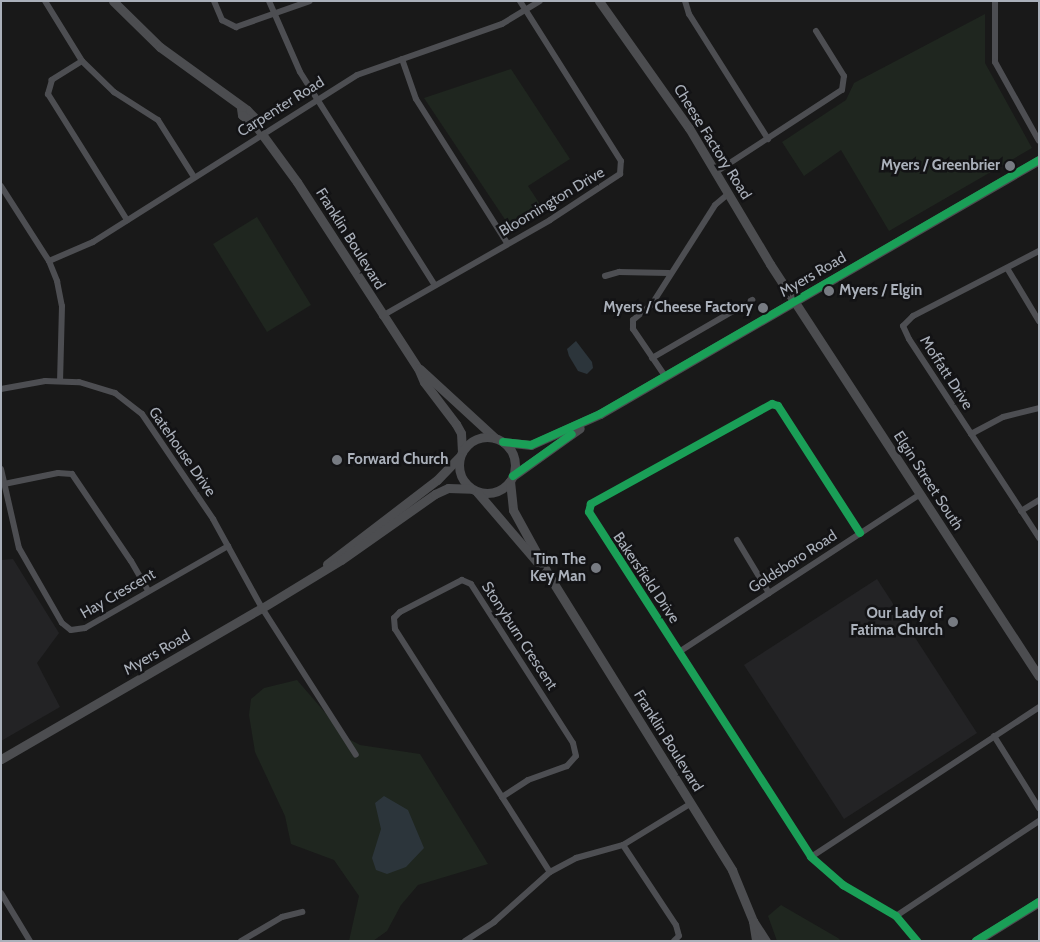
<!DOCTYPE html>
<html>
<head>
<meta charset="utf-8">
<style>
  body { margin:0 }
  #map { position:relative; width:1040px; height:942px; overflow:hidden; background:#191919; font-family:Cabin,sans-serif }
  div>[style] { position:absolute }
  .built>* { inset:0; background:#232325 }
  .green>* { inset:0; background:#1f261f }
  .water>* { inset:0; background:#2c353b }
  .street>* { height:6px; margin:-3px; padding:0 3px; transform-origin:3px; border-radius:3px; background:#4d4e52 }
  .secondary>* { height:9px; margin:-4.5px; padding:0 4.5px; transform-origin:4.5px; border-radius:4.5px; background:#4c4d50 }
  .secondary>.ring { margin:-4.5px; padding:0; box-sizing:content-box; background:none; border:9px solid #4c4d50; border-radius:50% }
  .cycleway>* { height:8px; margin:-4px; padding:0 4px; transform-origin:4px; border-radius:4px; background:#1a9f57 }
  .dots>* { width:14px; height:14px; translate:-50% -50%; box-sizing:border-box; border:2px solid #131315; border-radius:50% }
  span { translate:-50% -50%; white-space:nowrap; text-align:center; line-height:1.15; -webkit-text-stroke:5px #131315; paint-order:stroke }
  .street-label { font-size:15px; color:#aab0ba }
  .poi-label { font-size:15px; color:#aab0ba; font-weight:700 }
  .right { translate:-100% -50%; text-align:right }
  .left { translate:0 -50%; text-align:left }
  .frame { position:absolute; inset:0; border:2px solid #aab0ba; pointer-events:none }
</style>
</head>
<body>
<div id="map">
  <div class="built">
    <i style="clip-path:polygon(13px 559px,59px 633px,37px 663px,60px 707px,1px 741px,1px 560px)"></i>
    <i style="clip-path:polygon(877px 579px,977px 733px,844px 819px,744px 665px)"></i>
  </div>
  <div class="green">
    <i style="clip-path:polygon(985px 14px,985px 63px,1032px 148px,889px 231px,841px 150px,804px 176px,782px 142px,846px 100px,854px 83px)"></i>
    <i style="clip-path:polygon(511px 69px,570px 159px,528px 186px,545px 212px,512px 230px,424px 98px)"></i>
    <i style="clip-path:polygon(257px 217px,311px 305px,267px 332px,213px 244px)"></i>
    <i style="clip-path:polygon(297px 680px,347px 738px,360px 745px,420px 754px,488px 864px,418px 885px,401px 905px,387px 931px,373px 941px,349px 941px,359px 896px,334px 860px,291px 844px,285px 816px,255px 752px,249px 715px,251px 699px,264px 688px)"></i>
    <i style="clip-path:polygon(781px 905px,838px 938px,841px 941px,777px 941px,768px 916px)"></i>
  </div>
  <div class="water">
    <i style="clip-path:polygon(576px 341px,592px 362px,593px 368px,587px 374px,578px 371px,569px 356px,567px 349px)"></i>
    <i style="clip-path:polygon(384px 796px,408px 810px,424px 848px,406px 867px,387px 874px,376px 870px,372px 858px,381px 829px,375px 803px)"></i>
  </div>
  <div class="street">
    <i style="left:45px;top:1px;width:70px;rotate:58.3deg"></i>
    <i style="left:82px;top:61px;width:45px;rotate:44.1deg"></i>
    <i style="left:114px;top:92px;width:52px;rotate:32.5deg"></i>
    <i style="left:158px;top:120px;width:67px;rotate:57.7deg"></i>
    <i style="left:214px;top:1px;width:21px;rotate:67deg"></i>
    <i style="left:222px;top:20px;width:16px;rotate:27deg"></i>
    <i style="left:236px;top:27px;width:78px;rotate:-19.4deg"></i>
    <i style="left:269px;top:1px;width:77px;rotate:66.4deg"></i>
    <i style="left:300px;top:72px;width:251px;rotate:57.7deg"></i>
    <i style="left:685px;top:1px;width:14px;rotate:73deg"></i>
    <i style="left:689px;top:14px;width:148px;rotate:57.7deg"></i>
    <i style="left:995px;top:1px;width:61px;rotate:90deg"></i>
    <i style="left:995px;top:62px;width:90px;rotate:60.9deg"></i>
    <i style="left:402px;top:59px;width:42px;rotate:70.7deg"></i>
    <i style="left:416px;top:99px;width:170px;rotate:57.7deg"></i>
    <i style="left:82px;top:61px;width:36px;rotate:148deg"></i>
    <i style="left:52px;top:80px;width:15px;rotate:106deg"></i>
    <i style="left:48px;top:94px;width:149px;rotate:57.9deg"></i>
    <i style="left:716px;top:172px;width:150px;rotate:-33.1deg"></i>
    <i style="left:842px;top:90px;width:14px;rotate:-82deg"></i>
    <i style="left:844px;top:76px;width:53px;rotate:-121.9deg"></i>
    <i style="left:1px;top:186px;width:89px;rotate:57.4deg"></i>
    <i style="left:49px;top:261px;width:22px;rotate:68deg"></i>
    <i style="left:57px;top:281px;width:25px;rotate:79deg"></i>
    <i style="left:62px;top:306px;width:74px;rotate:91.5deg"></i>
    <i style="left:1039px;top:251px;width:142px;rotate:152.7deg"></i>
    <i style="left:913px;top:316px;width:14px;rotate:135deg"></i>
    <i style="left:903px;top:326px;width:14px;rotate:65deg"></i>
    <i style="left:909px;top:339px;width:238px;rotate:56.8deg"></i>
    <i style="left:49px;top:261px;width:48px;rotate:-23.4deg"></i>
    <i style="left:93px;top:242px;width:312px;rotate:-32.3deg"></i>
    <i style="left:357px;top:75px;width:154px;rotate:-19.4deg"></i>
    <i style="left:502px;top:24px;width:44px;rotate:-31.2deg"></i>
    <i style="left:1007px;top:268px;width:62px;rotate:58.9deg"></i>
    <i style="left:605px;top:276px;width:15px;rotate:-16deg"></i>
    <i style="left:619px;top:272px;width:50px;rotate:1.1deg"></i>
    <i style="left:382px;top:316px;width:193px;rotate:-29.7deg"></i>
    <i style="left:550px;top:220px;width:84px;rotate:-33.3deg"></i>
    <i style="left:620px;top:174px;width:13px;rotate:-86deg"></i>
    <i style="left:621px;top:161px;width:189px;rotate:-122.3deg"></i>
    <i style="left:652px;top:358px;width:116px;rotate:-30.1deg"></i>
    <i style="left:665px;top:376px;width:57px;rotate:-124.2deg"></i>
    <i style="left:633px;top:329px;width:9px;rotate:-90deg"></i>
    <i style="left:633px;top:320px;width:25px;rotate:-40deg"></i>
    <i style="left:652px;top:304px;width:117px;rotate:-57.5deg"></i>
    <i style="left:715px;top:205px;width:17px;rotate:-40deg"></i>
    <i style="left:1px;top:389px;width:45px;rotate:-10.3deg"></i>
    <i style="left:45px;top:381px;width:34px;rotate:2deg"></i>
    <i style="left:79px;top:382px;width:38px;rotate:17deg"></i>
    <i style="left:115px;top:393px;width:34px;rotate:38deg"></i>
    <i style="left:142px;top:414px;width:127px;rotate:55.9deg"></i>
    <i style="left:213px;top:519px;width:102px;rotate:61.2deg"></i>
    <i style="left:262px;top:608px;width:174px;rotate:57.4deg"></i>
    <i style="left:971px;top:434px;width:36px;rotate:-28deg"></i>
    <i style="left:1003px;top:417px;width:37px;rotate:-14deg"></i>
    <i style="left:1px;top:469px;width:81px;rotate:77.2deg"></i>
    <i style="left:19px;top:548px;width:86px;rotate:60.2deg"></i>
    <i style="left:62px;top:623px;width:11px;rotate:38deg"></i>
    <i style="left:71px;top:630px;width:14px;rotate:-8deg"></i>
    <i style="left:85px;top:628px;width:165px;rotate:-29.8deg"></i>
    <i style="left:4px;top:484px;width:55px;rotate:-11.5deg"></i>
    <i style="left:58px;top:473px;width:14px;rotate:4deg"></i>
    <i style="left:72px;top:474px;width:105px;rotate:55.9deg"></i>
    <i style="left:131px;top:561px;width:34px;rotate:60deg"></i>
    <i style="left:1021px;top:511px;width:21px;rotate:-31deg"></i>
    <i style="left:860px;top:533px;width:151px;rotate:-122.8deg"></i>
    <i style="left:778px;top:406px;width:6px;rotate:-162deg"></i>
    <i style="left:772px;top:404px;width:207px;rotate:151.1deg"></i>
    <i style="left:591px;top:504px;width:8px;rotate:104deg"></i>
    <i style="left:589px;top:512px;width:410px;rotate:57.2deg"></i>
    <i style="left:811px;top:857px;width:43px;rotate:41.2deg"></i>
    <i style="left:843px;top:885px;width:61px;rotate:30.3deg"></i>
    <i style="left:896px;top:916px;width:33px;rotate:50deg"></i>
    <i style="left:737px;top:540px;width:62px;rotate:58.9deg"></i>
    <i style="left:679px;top:652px;width:288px;rotate:-33.2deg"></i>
    <i style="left:994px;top:736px;width:85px;rotate:58deg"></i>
    <i style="left:502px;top:797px;width:31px;rotate:-33deg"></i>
    <i style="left:528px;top:780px;width:41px;rotate:-19.7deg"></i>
    <i style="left:567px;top:766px;width:13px;rotate:-48deg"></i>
    <i style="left:576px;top:756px;width:13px;rotate:-103deg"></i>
    <i style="left:573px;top:743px;width:189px;rotate:-122.7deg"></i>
    <i style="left:471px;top:584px;width:10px;rotate:-156deg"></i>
    <i style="left:462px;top:580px;width:70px;rotate:152.7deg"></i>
    <i style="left:400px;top:612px;width:8px;rotate:135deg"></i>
    <i style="left:394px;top:618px;width:11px;rotate:85deg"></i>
    <i style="left:395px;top:629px;width:288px;rotate:57.5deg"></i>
    <i style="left:623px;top:845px;width:96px;rotate:56.5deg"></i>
    <i style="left:676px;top:925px;width:11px;rotate:75deg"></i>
    <i style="left:679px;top:936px;width:7px;rotate:135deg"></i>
    <i style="left:811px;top:857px;width:273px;rotate:-33.3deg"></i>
    <i style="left:1px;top:893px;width:56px;rotate:58.9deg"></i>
    <i style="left:896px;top:916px;width:172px;rotate:-33.6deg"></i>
    <i style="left:241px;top:941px;width:48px;rotate:-30.3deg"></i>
    <i style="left:282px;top:917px;width:21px;rotate:-14deg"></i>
    <i style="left:465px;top:941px;width:35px;rotate:-33deg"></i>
    <i style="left:494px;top:922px;width:75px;rotate:-41.8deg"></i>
    <i style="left:550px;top:872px;width:30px;rotate:-28deg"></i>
    <i style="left:576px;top:858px;width:49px;rotate:-15.5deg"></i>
    <i style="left:623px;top:845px;width:79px;rotate:-31.5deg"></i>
  </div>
  <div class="secondary">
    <i style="left:113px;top:1px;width:66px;rotate:44.4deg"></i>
    <i style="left:160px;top:47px;width:107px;rotate:35.9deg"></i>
    <i style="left:247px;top:110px;width:14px;rotate:45deg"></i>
    <i style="left:257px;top:120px;width:6px;rotate:99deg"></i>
    <i style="left:599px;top:1px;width:156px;rotate:54.7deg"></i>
    <i style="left:689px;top:128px;width:158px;rotate:59.2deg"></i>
    <i style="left:770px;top:264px;width:492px;rotate:56.9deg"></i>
    <i style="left:241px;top:108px;width:7px;rotate:82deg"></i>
    <i style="left:242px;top:115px;width:18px;rotate:38deg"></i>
    <i style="left:256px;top:126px;width:69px;rotate:53.8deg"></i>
    <i style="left:297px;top:182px;width:222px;rotate:57deg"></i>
    <i style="left:418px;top:368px;width:15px;rotate:67deg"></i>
    <i style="left:424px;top:382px;width:53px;rotate:52.7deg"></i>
    <i style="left:456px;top:424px;width:10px;rotate:61deg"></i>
    <i style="left:461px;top:433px;width:19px;rotate:87deg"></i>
    <i style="left:420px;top:369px;width:102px;rotate:42.6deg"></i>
    <i class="ring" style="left:459px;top:437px;width:47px;height:47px"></i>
    <i style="left:503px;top:442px;width:28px;rotate:6deg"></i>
    <i style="left:531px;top:445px;width:76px;rotate:-24.2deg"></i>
    <i style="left:600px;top:414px;width:507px;rotate:-30.05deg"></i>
    <i style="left:513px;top:476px;width:82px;rotate:-35.6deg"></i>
    <i style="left:510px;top:481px;width:29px;rotate:84deg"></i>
    <i style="left:513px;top:510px;width:79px;rotate:61.2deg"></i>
    <i style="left:551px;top:579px;width:343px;rotate:58.1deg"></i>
    <i style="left:732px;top:870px;width:55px;rotate:67.6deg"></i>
    <i style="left:753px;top:921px;width:20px;rotate:81deg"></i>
    <i style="left:477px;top:492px;width:92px;rotate:49.4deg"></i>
    <i style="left:327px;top:564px;width:138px;rotate:-37.4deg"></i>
    <i style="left:437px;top:480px;width:32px;rotate:-46deg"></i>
    <i style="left:1px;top:759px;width:302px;rotate:-30.1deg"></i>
    <i style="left:262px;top:608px;width:92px;rotate:-31.3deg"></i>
    <i style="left:341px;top:560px;width:115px;rotate:-35.1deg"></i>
    <i style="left:435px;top:494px;width:14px;rotate:-25deg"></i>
    <i style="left:448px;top:488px;width:23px;rotate:2deg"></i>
    <i style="left:753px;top:921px;width:24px;rotate:57deg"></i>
    <i style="left:976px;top:941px;width:74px;rotate:-31.8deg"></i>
  </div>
  <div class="cycleway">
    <i style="left:503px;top:442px;width:28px;rotate:6deg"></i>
    <i style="left:531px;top:445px;width:76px;rotate:-24.2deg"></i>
    <i style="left:600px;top:414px;width:507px;rotate:-30.05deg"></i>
    <i style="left:513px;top:476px;width:72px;rotate:-35.4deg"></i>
    <i style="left:860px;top:533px;width:151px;rotate:-122.8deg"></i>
    <i style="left:778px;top:406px;width:6px;rotate:-162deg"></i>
    <i style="left:772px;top:404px;width:207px;rotate:151.1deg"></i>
    <i style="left:591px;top:504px;width:8px;rotate:104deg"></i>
    <i style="left:589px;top:512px;width:410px;rotate:57.2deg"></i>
    <i style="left:811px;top:857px;width:43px;rotate:41.2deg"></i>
    <i style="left:843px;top:885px;width:61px;rotate:30.3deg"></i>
    <i style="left:896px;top:916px;width:33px;rotate:50deg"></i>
    <i style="left:976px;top:941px;width:74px;rotate:-31.8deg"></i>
  </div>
  <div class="dots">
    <i style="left:1010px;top:166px;background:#777b82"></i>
    <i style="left:829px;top:291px;background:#777b82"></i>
    <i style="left:763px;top:308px;background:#777b82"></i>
    <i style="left:337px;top:460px;background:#777b82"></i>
    <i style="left:596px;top:568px;background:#777b82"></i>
    <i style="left:953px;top:622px;background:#777b82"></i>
  </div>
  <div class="street-label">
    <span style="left:281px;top:107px;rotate:-32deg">Carpenter Road</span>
    <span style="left:712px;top:142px;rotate:58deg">Cheese Factory Road</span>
    <span style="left:552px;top:202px;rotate:-31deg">Bloomington Drive</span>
    <span style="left:350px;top:239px;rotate:58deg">Franklin Boulevard</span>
    <span style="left:813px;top:275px;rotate:-30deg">Myers Road</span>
    <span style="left:946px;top:373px;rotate:57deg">Moffatt Drive</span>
    <span style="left:182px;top:452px;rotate:55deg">Gatehouse Drive</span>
    <span style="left:928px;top:481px;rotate:57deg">Elgin Street South</span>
    <span style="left:793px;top:562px;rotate:-33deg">Goldsboro Road</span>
    <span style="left:646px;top:578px;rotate:56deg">Bakersfield Drive</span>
    <span style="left:118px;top:594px;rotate:-30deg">Hay Crescent</span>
    <span style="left:519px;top:636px;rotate:57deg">Stonyburn Crescent</span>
    <span style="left:157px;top:653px;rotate:-30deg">Myers Road</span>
    <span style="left:668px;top:741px;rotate:58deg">Franklin Boulevard</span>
  </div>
  <div class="poi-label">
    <span class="right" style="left:1000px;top:166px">Myers / Greenbrier</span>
    <span class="left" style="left:839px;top:291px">Myers / Elgin</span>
    <span class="right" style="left:753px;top:308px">Myers / Cheese Factory</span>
    <span class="left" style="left:347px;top:460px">Forward Church</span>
    <span class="right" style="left:586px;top:568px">Tim The<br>Key Man</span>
    <span class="right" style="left:943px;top:622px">Our Lady of<br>Fatima Church</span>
  </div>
  <div class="frame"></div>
</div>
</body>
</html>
